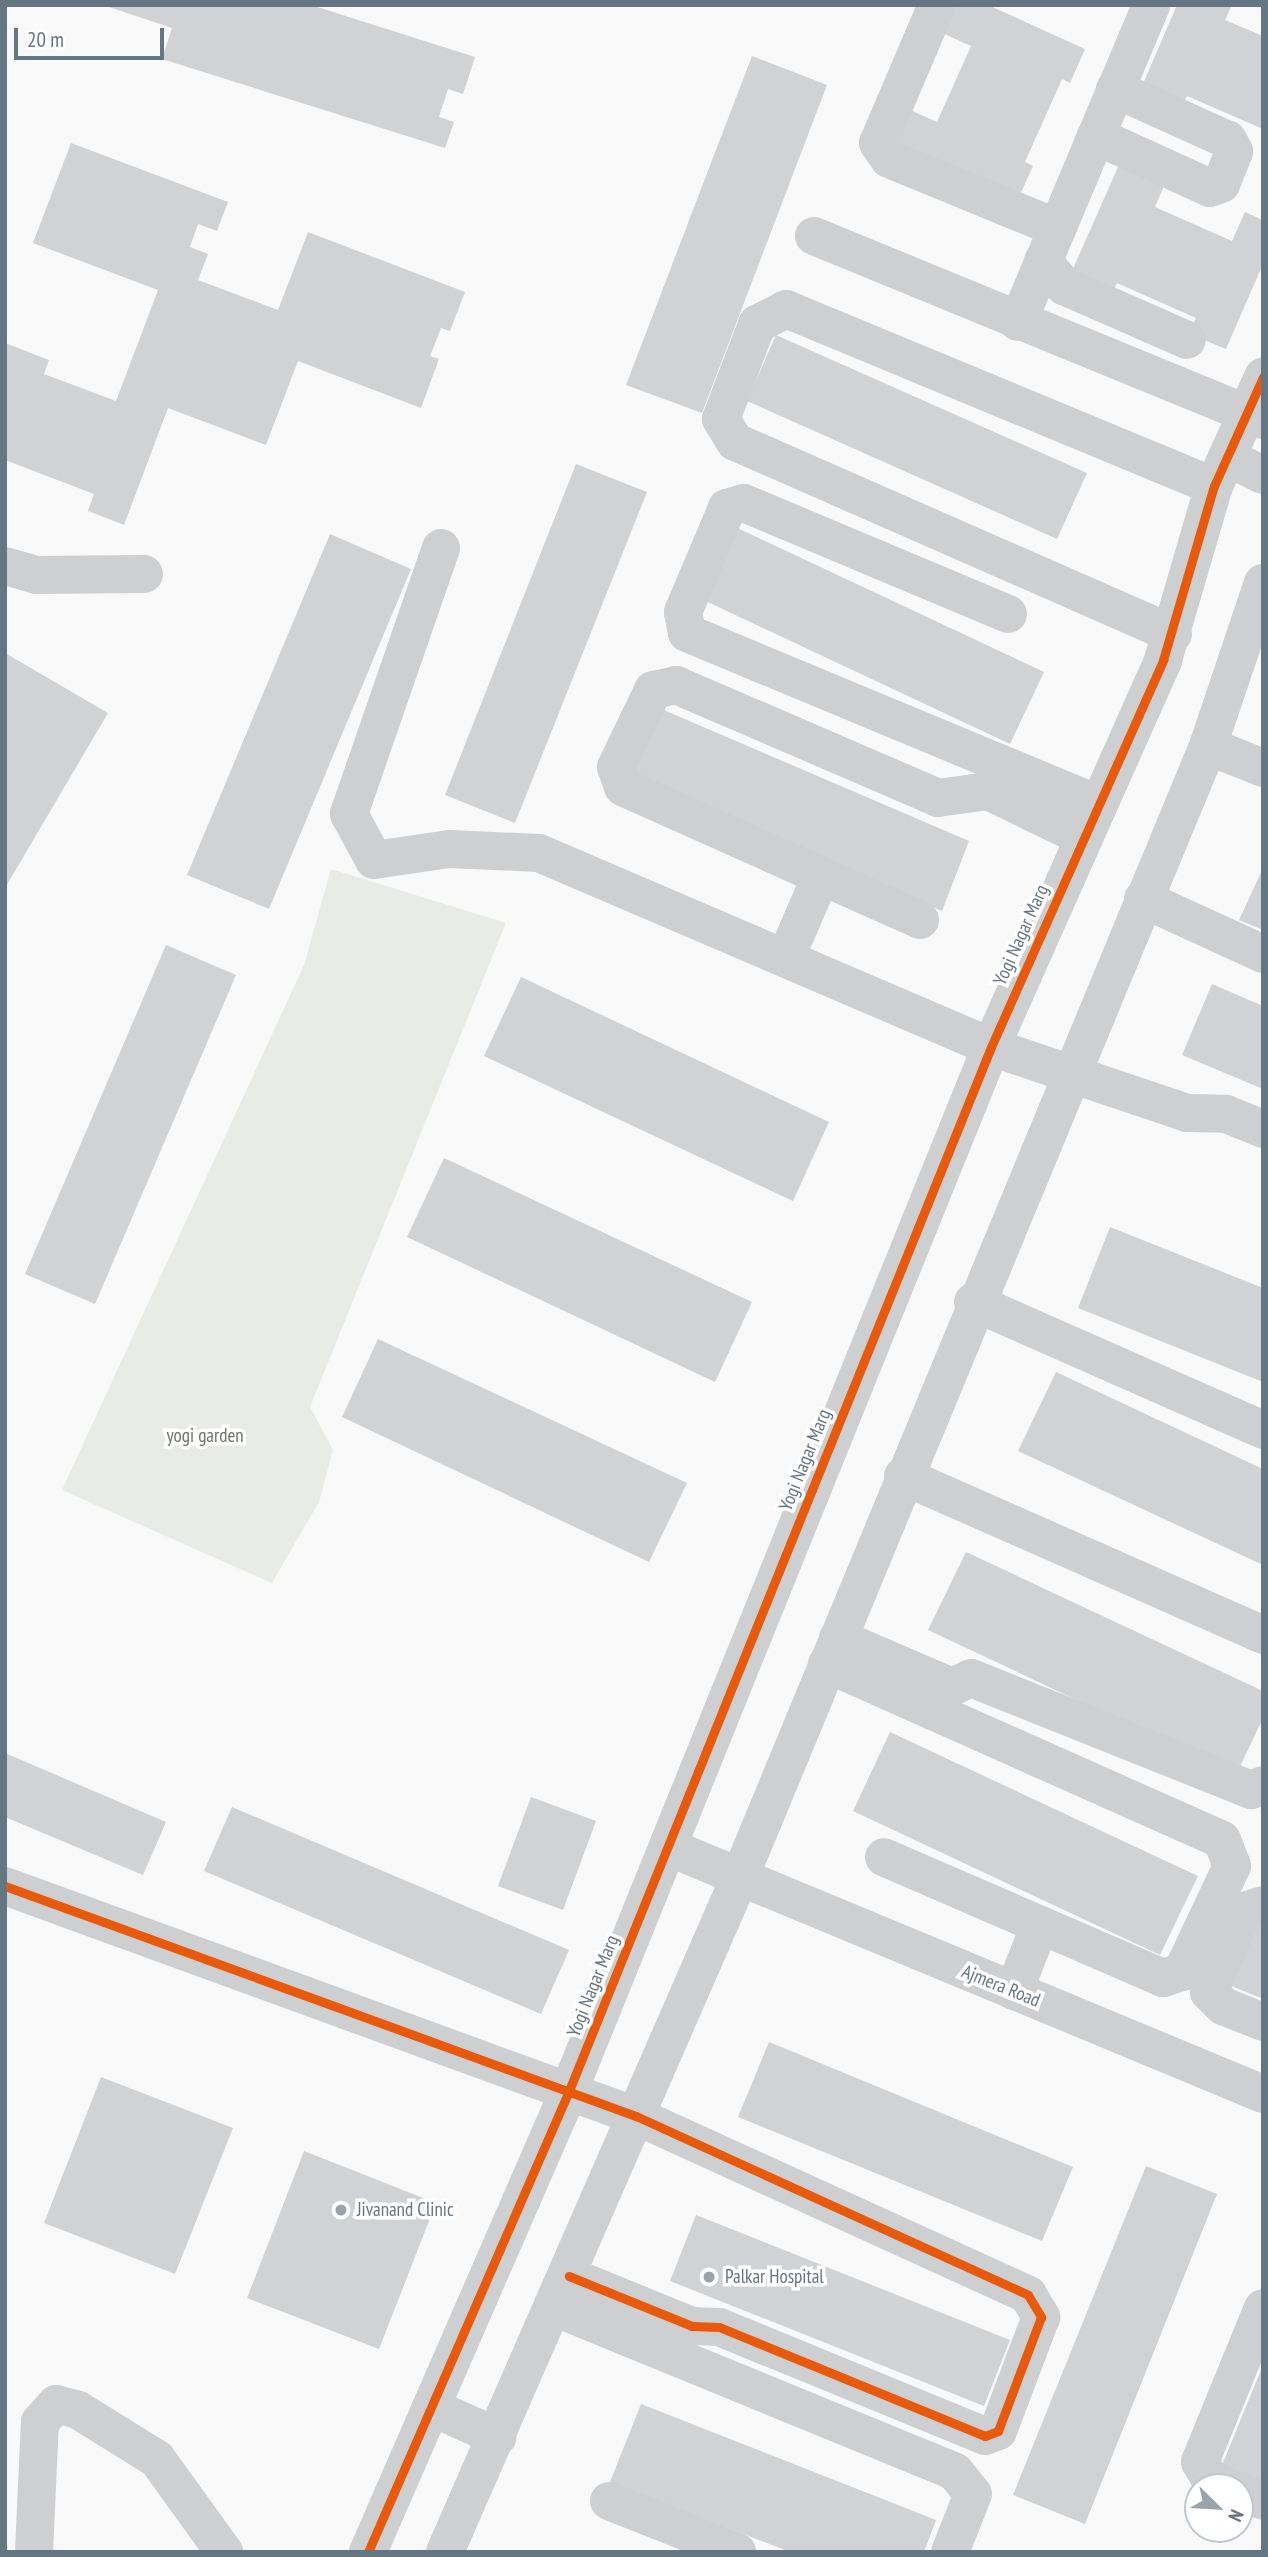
<!DOCTYPE html>
<html>
<head>
<meta charset="utf-8">
<style>
  body { margin:0 }
  #map { position:relative; width:1268px; height:2557px; overflow:hidden; background:#f9f9f9; font-family:"PT Sans Narrow",sans-serif }
  div>[style] { position:absolute }
  .green>* { inset:0; background:#e8ebe6 }
  .building>* { inset:0; background:#d0d2d3 }
  .minor>* { height:38px; margin:-19px; padding:0 19px; transform-origin:19px; border-radius:19px; background:#cecfd0 }
  .cycleway>* { height:9px; margin:-4.5px; padding:0 4.5px; transform-origin:4.5px; border-radius:4.5px; background:#e8590c }
  .dots>* { width:19px; height:19px; translate:-50% -50%; box-sizing:border-box; border:4px solid #fff; border-radius:50% }
  span { translate:-50% -50%; white-space:nowrap; text-align:center; line-height:1.15; -webkit-text-stroke:7px #fff; paint-order:stroke }
  .street-label { font-size:19px; color:#657683 }
  .park-label { font-size:19px; color:#687a64 }
  .poi-label { font-size:19px; color:#657683 }
  .left { translate:0 -50%; text-align:left }
  .frame { position:absolute; inset:0; border:7px solid #657683; pointer-events:none }
  .north { position:absolute; left:1184px; top:2473px; width:70px; height:70px; box-sizing:border-box; background:#fff; border:2px solid #c1c8cd; border-radius:50%; rotate:114deg; font-size:19px; font-weight:700; line-height:28px; text-align:center; color:#657683 }
  .north::after { content:''; display:block; margin:auto; width:24px; height:32px; background:#99a4ac; clip-path:polygon(50% 0,100% 100%,50% 72%,0 100%) }
  .scale { position:absolute; left:14px; top:28px; width:150px; height:32px; box-sizing:border-box; border:4px solid #657683; border-top:0; padding-left:9px; font-size:21px; line-height:24px; white-space:nowrap; color:#657683; -webkit-text-stroke:5px #fff; paint-order:stroke }
</style>
</head>
<body>
<div id="map">
  <div class="green">
    <i style="clip-path:polygon(331px 869px,506px 923px,310px 1407px,333px 1450px,319px 1502px,272px 1583px,62px 1490px,304px 965px)"></i>
  </div>
  <div class="building">
    <i style="clip-path:polygon(103px 5px,311px 5px,475px 57px,463px 94px,448px 89px,439px 117px,454px 122px,445px 148px,162px 59px,172px 28px)"></i>
    <i style="clip-path:polygon(955px 5px,988px 5px,1085px 49px,1070px 83px,1062px 79px,1025px 162px,1033px 166px,1019px 197px,894px 142px,908px 109px,937px 122px,971px 46px,942px 33px)"></i>
    <i style="clip-path:polygon(1177px 5px,1232px 5px,1225px 20px,1263px 36px,1263px 129px,1187px 96px,1180px 112px,1139px 93px)"></i>
    <i style="clip-path:polygon(752px 56px,827px 85px,702px 413px,626px 385px)"></i>
    <i style="clip-path:polygon(71px 143px,228px 202px,217px 231px,198px 224px,190px 247px,208px 254px,198px 280px,278px 310px,308px 232px,465px 292px,450px 331px,441px 328px,430px 356px,439px 359px,421px 408px,298px 361px,266px 445px,168px 408px,124px 525px,88px 511px,94px 494px,5px 460px,5px 343px,49px 360px,44px 374px,116px 401px,158px 290px,33px 243px)"></i>
    <i style="clip-path:polygon(1122px 158px,1167px 179px,1155px 207px,1232px 241px,1245px 212px,1263px 220px,1263px 264px,1226px 349px,1189px 334px,1196px 318px,1117px 283px,1110px 298px,1068px 280px)"></i>
    <i style="clip-path:polygon(776px 335px,1087px 473px,1057px 539px,747px 401px)"></i>
    <i style="clip-path:polygon(576px 464px,647px 492px,515px 823px,445px 795px)"></i>
    <i style="clip-path:polygon(733px 526px,1044px 672px,1010px 744px,699px 598px)"></i>
    <i style="clip-path:polygon(330px 534px,411px 569px,269px 909px,187px 875px)"></i>
    <i style="clip-path:polygon(5px 653px,108px 713px,5px 888px)"></i>
    <i style="clip-path:polygon(659px 708px,969px 841px,942px 911px,632px 779px)"></i>
    <i style="clip-path:polygon(1263px 868px,1263px 930px,1239px 920px)"></i>
    <i style="clip-path:polygon(166px 945px,236px 975px,95px 1304px,25px 1274px)"></i>
    <i style="clip-path:polygon(521px 977px,829px 1122px,793px 1201px,484px 1056px)"></i>
    <i style="clip-path:polygon(1212px 984px,1263px 1006px,1263px 1089px,1182px 1055px)"></i>
    <i style="clip-path:polygon(444px 1158px,752px 1302px,715px 1382px,407px 1237px)"></i>
    <i style="clip-path:polygon(1110px 1227px,1263px 1288px,1263px 1382px,1078px 1308px)"></i>
    <i style="clip-path:polygon(378px 1339px,687px 1483px,649px 1562px,342px 1417px)"></i>
    <i style="clip-path:polygon(1056px 1372px,1263px 1469px,1263px 1565px,1018px 1451px)"></i>
    <i style="clip-path:polygon(966px 1552px,1263px 1691px,1263px 1718px,1236px 1775px,928px 1630px)"></i>
    <i style="clip-path:polygon(890px 1732px,1198px 1876px,1160px 1955px,853px 1811px)"></i>
    <i style="clip-path:polygon(5px 1753px,166px 1822px,143px 1875px,5px 1817px)"></i>
    <i style="clip-path:polygon(531px 1797px,596px 1821px,563px 1910px,498px 1886px)"></i>
    <i style="clip-path:polygon(232px 1807px,569px 1950px,541px 2014px,204px 1871px)"></i>
    <i style="clip-path:polygon(1255px 1919px,1263px 1923px,1263px 1999px,1229px 1985px)"></i>
    <i style="clip-path:polygon(769px 2042px,1073px 2167px,1042px 2241px,738px 2117px)"></i>
    <i style="clip-path:polygon(101px 2077px,233px 2128px,175px 2274px,44px 2223px)"></i>
    <i style="clip-path:polygon(304px 2151px,436px 2203px,379px 2349px,247px 2298px)"></i>
    <i style="clip-path:polygon(1146px 2166px,1217px 2194px,1085px 2524px,1013px 2495px)"></i>
    <i style="clip-path:polygon(696px 2215px,1010px 2340px,984px 2406px,670px 2281px)"></i>
    <i style="clip-path:polygon(1263px 2365px,1263px 2487px,1220px 2470px)"></i>
    <i style="clip-path:polygon(641px 2404px,936px 2520px,924px 2552px,790px 2552px,610px 2482px)"></i>
  </div>
  <div class="minor">
    <i style="left:937px;top:5px;width:150px;rotate:113.1deg"></i>
    <i style="left:878px;top:143px;width:19px;rotate:55deg"></i>
    <i style="left:889px;top:159px;width:182px;rotate:22.3deg"></i>
    <i style="left:1096px;top:136px;width:125px;rotate:24.5deg"></i>
    <i style="left:1210px;top:188px;width:12px;rotate:-20deg"></i>
    <i style="left:1221px;top:184px;width:35px;rotate:-68deg"></i>
    <i style="left:1234px;top:151px;width:13px;rotate:-119deg"></i>
    <i style="left:1228px;top:140px;width:124px;rotate:-155.7deg"></i>
    <i style="left:814px;top:236px;width:485px;rotate:22.3deg"></i>
    <i style="left:1043px;top:261px;width:33px;rotate:50deg"></i>
    <i style="left:1064px;top:286px;width:134px;rotate:23.7deg"></i>
    <i style="left:1018px;top:322px;width:344px;rotate:-67.2deg"></i>
    <i style="left:1227px;top:457px;width:40px;rotate:26.6deg"></i>
    <i style="left:441px;top:548px;width:281px;rotate:109.1deg"></i>
    <i style="left:349px;top:814px;width:52px;rotate:61.5deg"></i>
    <i style="left:374px;top:860px;width:76px;rotate:-8.3deg"></i>
    <i style="left:449px;top:849px;width:90px;rotate:2.5deg"></i>
    <i style="left:539px;top:853px;width:492px;rotate:23.2deg"></i>
    <i style="left:991px;top:1047px;width:207px;rotate:18.6deg"></i>
    <i style="left:1187px;top:1113px;width:39px;rotate:1deg"></i>
    <i style="left:1226px;top:1114px;width:40px;rotate:22deg"></i>
    <i style="left:5px;top:566px;width:32px;rotate:16deg"></i>
    <i style="left:36px;top:575px;width:108px;rotate:-0.5deg"></i>
    <i style="left:1008px;top:614px;width:286px;rotate:-157.2deg"></i>
    <i style="left:744px;top:503px;width:18px;rotate:164deg"></i>
    <i style="left:727px;top:508px;width:113px;rotate:112.9deg"></i>
    <i style="left:683px;top:612px;width:21px;rotate:79deg"></i>
    <i style="left:687px;top:633px;width:444px;rotate:22.6deg"></i>
    <i style="left:1173px;top:634px;width:478px;rotate:-156.3deg"></i>
    <i style="left:735px;top:442px;width:27px;rotate:-121deg"></i>
    <i style="left:721px;top:419px;width:102px;rotate:-69.2deg"></i>
    <i style="left:757px;top:324px;width:33px;rotate:-27deg"></i>
    <i style="left:786px;top:309px;width:463px;rotate:22.5deg"></i>
    <i style="left:1208px;top:746px;width:59px;rotate:21.8deg"></i>
    <i style="left:1143px;top:899px;width:132px;rotate:24.6deg"></i>
    <i style="left:920px;top:920px;width:325px;rotate:-155.9deg"></i>
    <i style="left:623px;top:787px;width:21px;rotate:-109deg"></i>
    <i style="left:616px;top:767px;width:85px;rotate:-64.3deg"></i>
    <i style="left:653px;top:690px;width:24px;rotate:-12deg"></i>
    <i style="left:676px;top:685px;width:285px;rotate:23.3deg"></i>
    <i style="left:938px;top:798px;width:50px;rotate:-8deg"></i>
    <i style="left:988px;top:791px;width:106px;rotate:25.8deg"></i>
    <i style="left:786px;top:957px;width:88px;rotate:-66.6deg"></i>
    <i style="left:973px;top:1302px;width:317px;rotate:23.8deg"></i>
    <i style="left:903px;top:1476px;width:394px;rotate:23.8deg"></i>
    <i style="left:838px;top:1638px;width:124px;rotate:23.3deg"></i>
    <i style="left:952px;top:1687px;width:21px;rotate:-25deg"></i>
    <i style="left:971px;top:1678px;width:302px;rotate:21.8deg"></i>
    <i style="left:1251px;top:1790px;width:13px;rotate:-23deg"></i>
    <i style="left:827px;top:1664px;width:432px;rotate:24deg"></i>
    <i style="left:1222px;top:1840px;width:28px;rotate:69deg"></i>
    <i style="left:1232px;top:1866px;width:117px;rotate:115.3deg"></i>
    <i style="left:1182px;top:1972px;width:20px;rotate:162deg"></i>
    <i style="left:1163px;top:1978px;width:304px;rotate:-156.6deg"></i>
    <i style="left:668px;top:1847px;width:644px;rotate:22.54deg"></i>
    <i style="left:5px;top:1886px;width:672px;rotate:20.03deg"></i>
    <i style="left:636px;top:2116px;width:431px;rotate:24.5deg"></i>
    <i style="left:1028px;top:2295px;width:26px;rotate:59deg"></i>
    <i style="left:1041px;top:2317px;width:122px;rotate:110.7deg"></i>
    <i style="left:998px;top:2431px;width:14px;rotate:159deg"></i>
    <i style="left:985px;top:2436px;width:287px;rotate:-157.7deg"></i>
    <i style="left:719px;top:2327px;width:27px;rotate:-178deg"></i>
    <i style="left:692px;top:2326px;width:133px;rotate:-157.9deg"></i>
    <i style="left:1263px;top:1905px;width:20px;rotate:162deg"></i>
    <i style="left:1244px;top:1911px;width:88px;rotate:113.4deg"></i>
    <i style="left:1209px;top:1992px;width:20px;rotate:45deg"></i>
    <i style="left:1223px;top:2006px;width:43px;rotate:21.8deg"></i>
    <i style="left:1014px;top:1991px;width:71px;rotate:-68.5deg"></i>
    <i style="left:556px;top:2308px;width:431px;rotate:22.3deg"></i>
    <i style="left:955px;top:2472px;width:28px;rotate:51deg"></i>
    <i style="left:973px;top:2494px;width:62px;rotate:111.6deg"></i>
    <i style="left:431px;top:2407px;width:73px;rotate:24.1deg"></i>
    <i style="left:1229px;top:2487px;width:21px;rotate:-157deg"></i>
    <i style="left:1210px;top:2479px;width:20px;rotate:-120deg"></i>
    <i style="left:1200px;top:2462px;width:166px;rotate:-67.8deg"></i>
    <i style="left:1240px;top:2491px;width:25px;rotate:23deg"></i>
    <i style="left:609px;top:2501px;width:138px;rotate:21.7deg"></i>
    <i style="left:34px;top:2552px;width:130px;rotate:-87.4deg"></i>
    <i style="left:40px;top:2422px;width:24px;rotate:-48deg"></i>
    <i style="left:56px;top:2404px;width:23px;rotate:15deg"></i>
    <i style="left:78px;top:2410px;width:93px;rotate:31.8deg"></i>
    <i style="left:157px;top:2459px;width:115px;rotate:54.2deg"></i>
    <i style="left:368px;top:2552px;width:501px;rotate:-66.46deg"></i>
    <i style="left:568px;top:2093px;width:1128px;rotate:-67.98deg"></i>
    <i style="left:991px;top:1047px;width:424px;rotate:-66deg"></i>
    <i style="left:1163px;top:660px;width:181px;rotate:-73.7deg"></i>
    <i style="left:1214px;top:486px;width:120px;rotate:-65.8deg"></i>
    <i style="left:445px;top:2552px;width:734px;rotate:-66.4deg"></i>
    <i style="left:739px;top:1879px;width:1226px;rotate:-67.51deg"></i>
    <i style="left:1208px;top:746px;width:172px;rotate:-71.4deg"></i>
  </div>
  <div class="cycleway">
    <i style="left:5px;top:1886px;width:672px;rotate:20.03deg"></i>
    <i style="left:636px;top:2116px;width:431px;rotate:24.5deg"></i>
    <i style="left:1028px;top:2295px;width:26px;rotate:59deg"></i>
    <i style="left:1041px;top:2317px;width:122px;rotate:110.7deg"></i>
    <i style="left:998px;top:2431px;width:14px;rotate:159deg"></i>
    <i style="left:985px;top:2436px;width:287px;rotate:-157.7deg"></i>
    <i style="left:719px;top:2327px;width:27px;rotate:-178deg"></i>
    <i style="left:692px;top:2326px;width:133px;rotate:-157.9deg"></i>
    <i style="left:368px;top:2552px;width:501px;rotate:-66.46deg"></i>
    <i style="left:568px;top:2093px;width:1128px;rotate:-67.98deg"></i>
    <i style="left:991px;top:1047px;width:424px;rotate:-66deg"></i>
    <i style="left:1163px;top:660px;width:181px;rotate:-73.7deg"></i>
    <i style="left:1214px;top:486px;width:120px;rotate:-65.8deg"></i>
  </div>
  <div class="dots">
    <i style="left:341px;top:2210px;background:#99a4ac"></i>
    <i style="left:709px;top:2277px;background:#99a4ac"></i>
  </div>
  <div class="street-label">
    <span style="left:1021px;top:935px;rotate:-66deg">Yogi Nagar Marg</span>
    <span style="left:805px;top:1460px;rotate:-68deg">Yogi Nagar Marg</span>
    <span style="left:593px;top:1986px;rotate:-68deg">Yogi Nagar Marg</span>
    <span style="left:1001px;top:1986px;rotate:22deg">Ajmera Road</span>
  </div>
  <div class="park-label">
    <span style="left:205px;top:1436px">yogi garden</span>
  </div>
  <div class="poi-label">
    <span class="left" style="left:357px;top:2210px">Jivanand Clinic</span>
    <span class="left" style="left:725px;top:2277px">Palkar Hospital</span>
  </div>
  <div class="frame"></div>
  <div class="north">N</div>
  <div class="scale">20 m</div>
</div>
</body>
</html>
